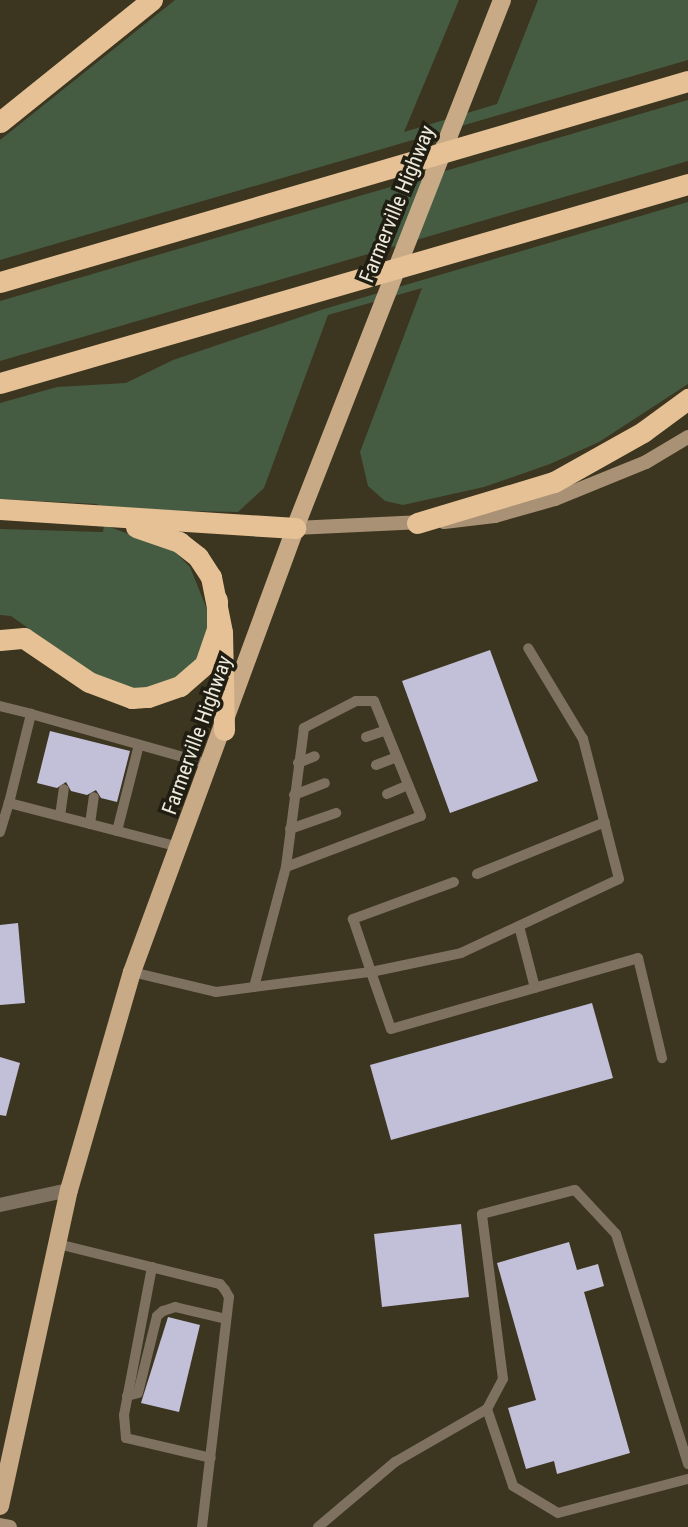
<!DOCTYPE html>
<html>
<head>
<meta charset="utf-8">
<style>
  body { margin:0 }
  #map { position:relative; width:688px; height:1527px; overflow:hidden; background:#3c351f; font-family:"Roboto Condensed",sans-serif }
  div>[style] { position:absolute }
  .green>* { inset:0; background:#455c43 }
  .building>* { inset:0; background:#c2bfd9 }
  .lane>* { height:10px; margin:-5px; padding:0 5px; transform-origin:5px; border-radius:5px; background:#7f715f }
  .street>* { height:14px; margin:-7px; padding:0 7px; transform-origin:7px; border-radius:7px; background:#7f715f }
  .secondary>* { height:14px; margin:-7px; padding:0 7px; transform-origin:7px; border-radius:7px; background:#a89175 }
  .primary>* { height:18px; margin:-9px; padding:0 9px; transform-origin:9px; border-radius:9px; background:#c8aa86 }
  .highway>* { height:21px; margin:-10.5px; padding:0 10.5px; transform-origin:10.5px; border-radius:10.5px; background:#e5c195 }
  span { translate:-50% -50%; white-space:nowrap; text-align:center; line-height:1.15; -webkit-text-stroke:7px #201d13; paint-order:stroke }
  .street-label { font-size:21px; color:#edeadc }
</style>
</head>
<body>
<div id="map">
  <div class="green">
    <i style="clip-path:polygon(175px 0,459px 0,404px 132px,497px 104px,538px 0,688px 0,688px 60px,0 260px,0 140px)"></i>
    <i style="clip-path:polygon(688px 100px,688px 161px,0 361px,0 301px)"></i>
    <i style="clip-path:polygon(688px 202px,688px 384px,599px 442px,550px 464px,484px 487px,403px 505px,385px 501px,368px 486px,360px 452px,422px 288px,328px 315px,264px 488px,238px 512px,101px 509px,97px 504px,0 499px,0 403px,57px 387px,126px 383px,173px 360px,324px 309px)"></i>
    <i style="clip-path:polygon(104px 525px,173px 550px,190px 567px,208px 612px,209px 632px,193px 670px,140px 692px,104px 682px,11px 616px,0 615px,0 529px,103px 532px)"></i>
  </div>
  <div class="building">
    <i style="clip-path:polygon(490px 650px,538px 781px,450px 813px,402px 681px)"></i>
    <i style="clip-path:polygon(50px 731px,130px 751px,117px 802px,101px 798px,96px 790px,87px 795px,71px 791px,66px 782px,57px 788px,37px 783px)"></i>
    <i style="clip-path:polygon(18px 923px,25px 1003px,0 1005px,0 925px)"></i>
    <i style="clip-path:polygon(592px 1003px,613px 1078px,391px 1140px,370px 1065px)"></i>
    <i style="clip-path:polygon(0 1057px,20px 1063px,6px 1116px,0 1115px)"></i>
    <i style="clip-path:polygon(461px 1224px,469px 1297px,382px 1307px,374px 1234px)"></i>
    <i style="clip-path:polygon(569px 1242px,577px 1270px,598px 1264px,604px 1286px,584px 1292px,630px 1453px,557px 1474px,554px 1461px,526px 1469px,508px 1408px,536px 1400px,497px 1263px)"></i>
    <i style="clip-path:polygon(168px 1317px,200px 1325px,179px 1412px,141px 1403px)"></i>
  </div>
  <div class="lane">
    <i style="left:0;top:706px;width:32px;rotate:14deg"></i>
    <i style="left:366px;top:737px;width:21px;rotate:-19deg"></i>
    <i style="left:298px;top:763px;width:18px;rotate:-22deg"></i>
    <i style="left:376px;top:765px;width:22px;rotate:-21deg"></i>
    <i style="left:387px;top:794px;width:23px;rotate:-23deg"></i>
    <i style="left:294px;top:795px;width:33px;rotate:-21deg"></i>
    <i style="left:60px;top:816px;width:27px;rotate:-82deg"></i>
    <i style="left:90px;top:824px;width:27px;rotate:-82deg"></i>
    <i style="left:290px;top:829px;width:49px;rotate:-19.2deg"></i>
    <i style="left:117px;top:831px;width:89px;rotate:-75.7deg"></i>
    <i style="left:0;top:832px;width:30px;rotate:-73deg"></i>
    <i style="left:179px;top:847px;width:176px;rotate:-165.5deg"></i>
    <i style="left:9px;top:803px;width:92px;rotate:-76.1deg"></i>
    <i style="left:31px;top:714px;width:187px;rotate:15.8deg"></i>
    <i style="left:477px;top:874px;width:138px;rotate:-22.1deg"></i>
    <i style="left:454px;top:882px;width:108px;rotate:159.9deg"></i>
    <i style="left:353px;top:919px;width:56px;rotate:71.2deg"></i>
    <i style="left:371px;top:972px;width:92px;rotate:-11.9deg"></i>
    <i style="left:461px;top:953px;width:174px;rotate:-25.1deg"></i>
    <i style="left:619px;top:879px;width:145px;rotate:-104.4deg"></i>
    <i style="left:583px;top:739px;width:106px;rotate:-121.1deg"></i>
    <i style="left:519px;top:926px;width:64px;rotate:75.5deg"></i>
    <i style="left:132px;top:972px;width:86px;rotate:13.4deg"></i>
    <i style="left:216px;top:992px;width:156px;rotate:-7.4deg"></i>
    <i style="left:371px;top:972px;width:60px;rotate:70.7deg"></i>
    <i style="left:391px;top:1029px;width:257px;rotate:-16deg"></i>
    <i style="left:638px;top:958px;width:103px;rotate:76.5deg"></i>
    <i style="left:254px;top:987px;width:124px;rotate:-75.1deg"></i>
    <i style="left:286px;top:867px;width:144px;rotate:-20.7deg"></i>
    <i style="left:421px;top:816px;width:124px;rotate:-112.2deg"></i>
    <i style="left:374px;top:701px;width:18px;rotate:180deg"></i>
    <i style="left:356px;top:701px;width:59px;rotate:152.6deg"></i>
    <i style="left:304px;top:728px;width:140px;rotate:97.4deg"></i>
    <i style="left:58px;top:1244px;width:167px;rotate:13.9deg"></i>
    <i style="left:220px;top:1284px;width:8px;rotate:50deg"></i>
    <i style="left:225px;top:1290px;width:8px;rotate:60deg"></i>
    <i style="left:229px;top:1297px;width:232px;rotate:96.7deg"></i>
    <i style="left:152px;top:1267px;width:151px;rotate:100.7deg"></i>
    <i style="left:124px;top:1415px;width:23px;rotate:85deg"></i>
    <i style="left:126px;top:1438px;width:87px;rotate:13.2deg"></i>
    <i style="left:127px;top:1396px;width:11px;rotate:-15deg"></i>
    <i style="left:138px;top:1393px;width:79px;rotate:-76.1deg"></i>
    <i style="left:157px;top:1316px;width:8px;rotate:-40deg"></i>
    <i style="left:163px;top:1311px;width:13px;rotate:-18deg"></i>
    <i style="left:175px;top:1307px;width:52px;rotate:13.2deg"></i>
    <i style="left:487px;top:1409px;width:81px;rotate:71.3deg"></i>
    <i style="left:513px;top:1486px;width:52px;rotate:31deg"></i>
    <i style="left:558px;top:1513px;width:134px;rotate:-14.7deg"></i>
    <i style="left:318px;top:1527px;width:101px;rotate:-40.2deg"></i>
    <i style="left:395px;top:1462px;width:106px;rotate:-29.9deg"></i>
    <i style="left:487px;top:1409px;width:34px;rotate:-62deg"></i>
    <i style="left:503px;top:1379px;width:166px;rotate:-97.3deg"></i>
    <i style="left:482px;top:1214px;width:96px;rotate:-14.5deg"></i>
    <i style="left:575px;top:1190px;width:60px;rotate:47deg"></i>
    <i style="left:616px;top:1234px;width:241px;rotate:72.6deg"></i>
  </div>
  <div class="street">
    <i style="left:0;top:1205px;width:71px;rotate:-12.3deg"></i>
  </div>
  <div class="secondary">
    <i style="left:444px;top:522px;width:51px;rotate:-6.7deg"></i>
    <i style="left:495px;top:516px;width:62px;rotate:-15.8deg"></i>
    <i style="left:555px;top:499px;width:98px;rotate:-22.1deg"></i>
    <i style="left:646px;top:462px;width:49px;rotate:-30.8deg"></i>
    <i style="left:295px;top:528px;width:128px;rotate:-2.7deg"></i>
    <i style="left:0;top:1525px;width:10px;rotate:11deg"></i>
  </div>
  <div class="primary">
    <i style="left:0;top:1506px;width:323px;rotate:-77.7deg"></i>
    <i style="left:69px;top:1190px;width:227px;rotate:-73.9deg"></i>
    <i style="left:132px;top:972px;width:473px;rotate:-69.8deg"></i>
    <i style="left:295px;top:528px;width:567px;rotate:-68.59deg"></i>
  </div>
  <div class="highway">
    <i style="left:0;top:122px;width:195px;rotate:-38.8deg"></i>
    <i style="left:0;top:282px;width:717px;rotate:-16.29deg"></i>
    <i style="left:0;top:383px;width:716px;rotate:-16.13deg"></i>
    <i style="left:0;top:509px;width:296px;rotate:3.7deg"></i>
    <i style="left:417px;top:523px;width:143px;rotate:-16.7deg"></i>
    <i style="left:554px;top:482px;width:102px;rotate:-29.3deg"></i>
    <i style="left:643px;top:432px;width:56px;rotate:-36.3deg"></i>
    <i style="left:136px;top:527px;width:46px;rotate:19.2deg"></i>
    <i style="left:179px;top:542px;width:24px;rotate:38deg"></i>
    <i style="left:198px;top:557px;width:24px;rotate:57deg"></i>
    <i style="left:211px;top:577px;width:56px;rotate:78.7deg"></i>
    <i style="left:222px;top:632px;width:98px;rotate:88.8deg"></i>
    <i style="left:0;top:640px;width:24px;rotate:-5deg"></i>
    <i style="left:24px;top:638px;width:78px;rotate:34.1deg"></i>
    <i style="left:89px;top:682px;width:46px;rotate:20.4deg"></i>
    <i style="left:132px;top:698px;width:16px;rotate:-4deg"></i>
    <i style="left:148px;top:697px;width:34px;rotate:-19deg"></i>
    <i style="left:180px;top:686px;width:33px;rotate:-41deg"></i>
    <i style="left:205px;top:664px;width:36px;rotate:-71deg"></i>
    <i style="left:217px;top:630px;width:30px;rotate:-90deg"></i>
  </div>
  <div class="street-label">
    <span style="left:397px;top:204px;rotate:-68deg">Farmerville Highway</span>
    <span style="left:197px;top:735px;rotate:-70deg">Farmerville Highway</span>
  </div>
</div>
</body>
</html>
